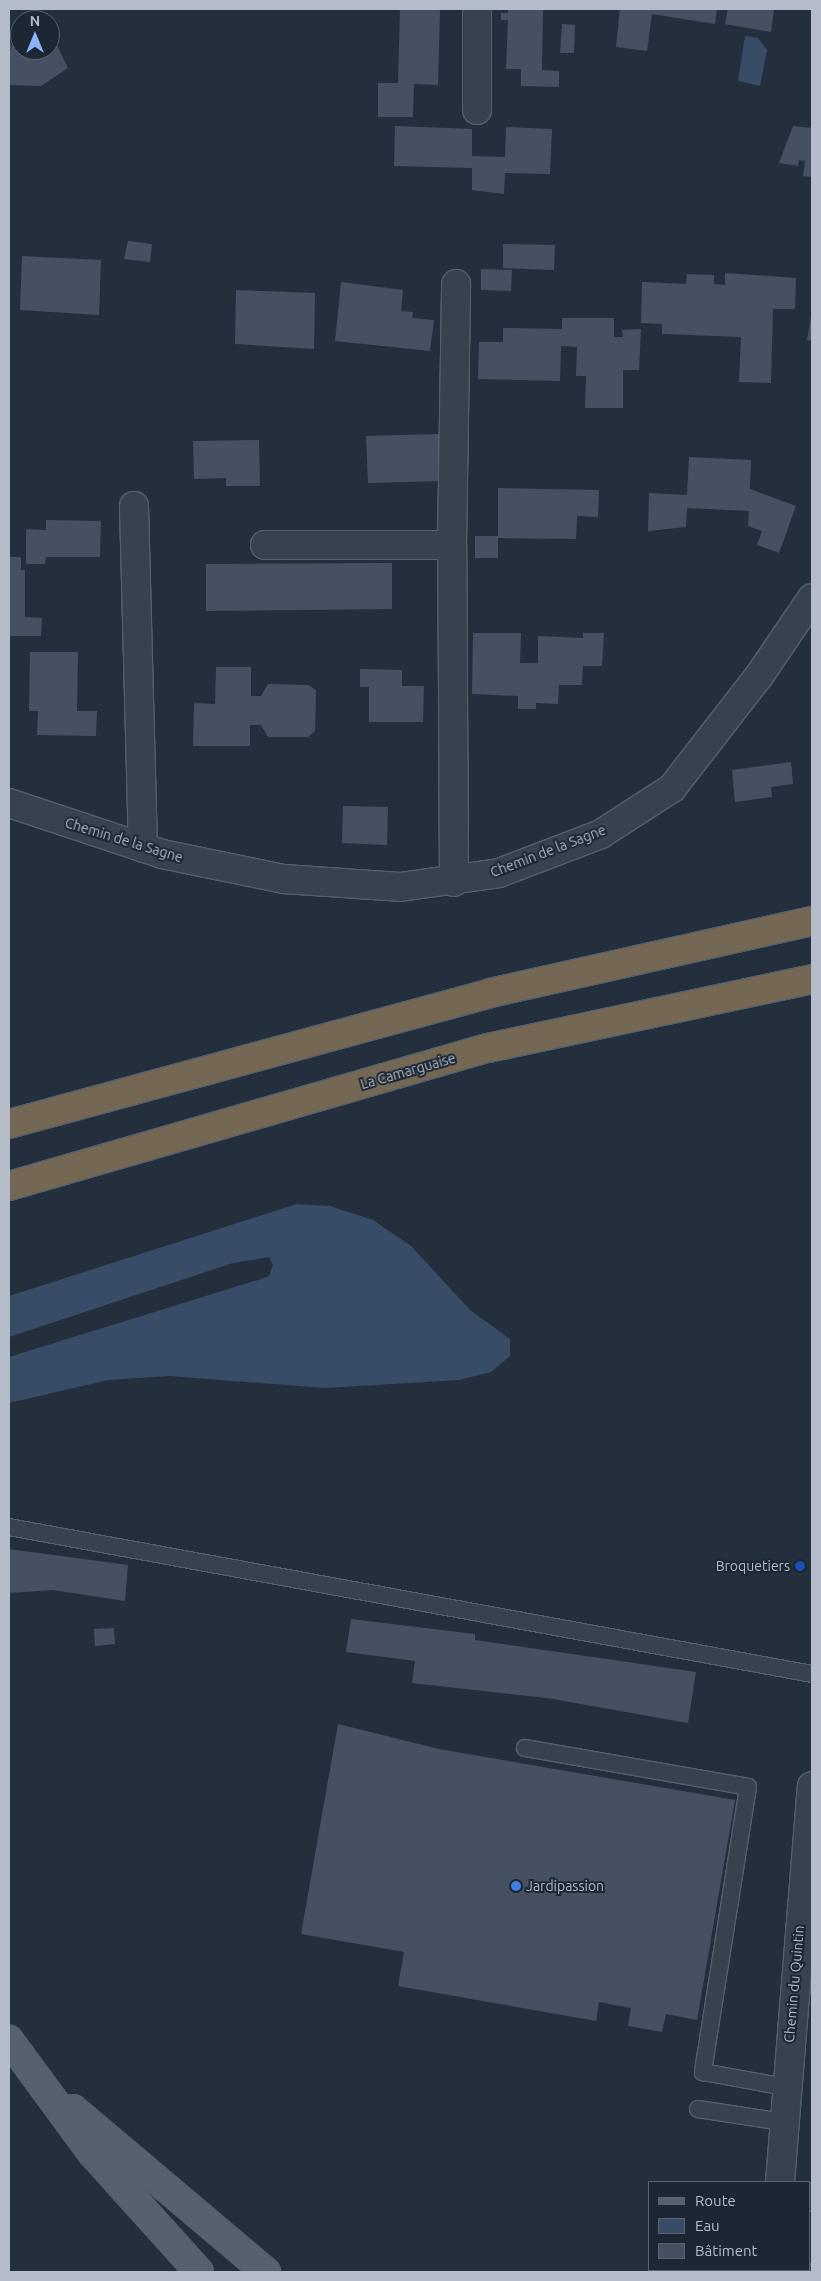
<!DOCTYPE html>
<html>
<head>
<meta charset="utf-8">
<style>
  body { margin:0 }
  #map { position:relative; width:821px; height:2281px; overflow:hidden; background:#242f3e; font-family:Ubuntu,sans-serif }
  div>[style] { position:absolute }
  .water>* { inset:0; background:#394c67 }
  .building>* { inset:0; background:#455162 }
  .roads { filter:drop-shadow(1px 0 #565f6c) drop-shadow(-1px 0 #565f6c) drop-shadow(0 1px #565f6c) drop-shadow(0 -1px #565f6c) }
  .service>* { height:16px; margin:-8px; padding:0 8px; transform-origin:8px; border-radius:8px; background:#38414e }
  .minor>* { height:28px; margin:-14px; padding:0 14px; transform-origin:14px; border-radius:14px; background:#38414e }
  .tertiary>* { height:28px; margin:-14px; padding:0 14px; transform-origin:14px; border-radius:14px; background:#38414e }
  .primary>* { height:28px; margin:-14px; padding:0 14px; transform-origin:14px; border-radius:14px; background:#56606e }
  .motorway>* { height:28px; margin:-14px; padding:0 14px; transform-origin:14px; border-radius:14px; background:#746855 }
  .dots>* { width:14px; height:14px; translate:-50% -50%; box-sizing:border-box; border:2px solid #1d2633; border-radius:50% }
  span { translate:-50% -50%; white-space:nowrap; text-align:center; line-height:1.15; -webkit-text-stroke:4px #1d2633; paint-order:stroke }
  .street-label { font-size:14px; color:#b4bcc9 }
  .poi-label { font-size:14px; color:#b4bcc9 }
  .right { translate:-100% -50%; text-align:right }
  .left { translate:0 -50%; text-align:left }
  .frame { position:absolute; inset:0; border:10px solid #b4bcc9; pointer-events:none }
  .legend { position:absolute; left:648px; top:2181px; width:162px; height:90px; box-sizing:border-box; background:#1d2633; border:1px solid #59626f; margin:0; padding:6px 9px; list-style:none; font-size:15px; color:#b4bcc9 }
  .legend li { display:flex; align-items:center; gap:10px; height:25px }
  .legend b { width:25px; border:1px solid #59626f }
  .north { position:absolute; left:10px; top:10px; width:50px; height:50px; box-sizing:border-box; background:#1d2633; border:1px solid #59626f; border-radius:50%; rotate:0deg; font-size:14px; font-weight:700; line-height:20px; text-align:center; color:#b4bcc9 }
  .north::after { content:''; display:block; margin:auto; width:18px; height:22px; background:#8ab4f8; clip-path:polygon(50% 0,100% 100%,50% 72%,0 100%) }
</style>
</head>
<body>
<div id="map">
  <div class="water">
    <i style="clip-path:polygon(745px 36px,758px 38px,767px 50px,760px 86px,738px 81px)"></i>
    <i style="clip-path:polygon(297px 1204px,330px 1206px,373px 1220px,411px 1246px,470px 1310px,510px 1339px,510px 1356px,491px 1372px,459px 1380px,325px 1388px,169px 1376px,108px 1380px,9px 1403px,9px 1357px,258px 1280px,269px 1276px,273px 1265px,269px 1257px,233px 1263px,9px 1337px,9px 1296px)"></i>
  </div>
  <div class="building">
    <i style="clip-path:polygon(400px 9px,440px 9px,438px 85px,414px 84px,413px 117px,378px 117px,378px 83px,398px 83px)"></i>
    <i style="clip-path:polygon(508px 9px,543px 9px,542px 70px,559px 71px,559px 87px,521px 86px,521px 69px,506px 69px,508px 20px,501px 20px,501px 13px,508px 13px)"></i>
    <i style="clip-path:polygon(620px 9px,717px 9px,715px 24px,652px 14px,647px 51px,616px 47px)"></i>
    <i style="clip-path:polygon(728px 9px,774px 9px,771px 32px,725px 24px)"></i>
    <i style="clip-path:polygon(562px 24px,575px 25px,574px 53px,560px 53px)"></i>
    <i style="clip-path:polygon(50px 31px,68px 68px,41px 86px,9px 85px,9px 39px,11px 46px,20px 50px,50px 50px)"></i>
    <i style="clip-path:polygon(395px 126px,472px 129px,472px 156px,505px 157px,506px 127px,552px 129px,550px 174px,505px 173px,504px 194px,472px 190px,472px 168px,394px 166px)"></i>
    <i style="clip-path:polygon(793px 126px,812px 128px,812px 177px,803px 176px,805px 161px,799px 160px,798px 166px,779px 163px)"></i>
    <i style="clip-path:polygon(128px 241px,152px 244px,150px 262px,124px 259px)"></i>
    <i style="clip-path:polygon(503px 244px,555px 245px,554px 270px,503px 268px)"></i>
    <i style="clip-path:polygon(22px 256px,101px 260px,99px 315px,20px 310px)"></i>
    <i style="clip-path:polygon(481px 269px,512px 270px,511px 291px,481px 290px)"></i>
    <i style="clip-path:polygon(725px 273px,796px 278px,795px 309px,773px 309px,771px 383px,739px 382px,741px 337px,662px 334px,662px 324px,641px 323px,642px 282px,686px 284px,687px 274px,714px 275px,714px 284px,725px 285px)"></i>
    <i style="clip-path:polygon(341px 282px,403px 290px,401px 311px,413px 312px,412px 318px,434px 320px,430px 351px,335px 341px)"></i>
    <i style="clip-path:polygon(236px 290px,315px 293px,314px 349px,235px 344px)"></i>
    <i style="clip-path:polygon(811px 317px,812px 317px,812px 341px,807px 340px)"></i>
    <i style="clip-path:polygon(562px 318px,614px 318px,614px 337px,623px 337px,622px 330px,641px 329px,639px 370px,623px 370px,623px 408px,585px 408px,586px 376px,576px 376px,577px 347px,561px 346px,560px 381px,478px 379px,479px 342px,503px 342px,503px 328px,562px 329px)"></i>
    <i style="clip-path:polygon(441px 434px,442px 481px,368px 483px,366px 436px)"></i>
    <i style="clip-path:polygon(259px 440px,260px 486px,226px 486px,226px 478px,194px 479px,193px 441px)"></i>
    <i style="clip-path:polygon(689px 457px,751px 460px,750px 489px,796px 506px,779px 553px,757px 545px,762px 531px,748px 526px,749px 511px,687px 508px,686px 527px,648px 531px,649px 493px,687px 495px)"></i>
    <i style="clip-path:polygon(498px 488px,599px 490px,598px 517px,577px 516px,576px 539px,498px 538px,498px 558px,475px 558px,475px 536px,498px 536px)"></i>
    <i style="clip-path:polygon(46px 520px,101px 521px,100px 557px,46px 557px,45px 564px,26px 564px,26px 529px,46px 530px)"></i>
    <i style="clip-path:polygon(9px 557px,21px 557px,21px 570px,25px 570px,25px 617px,42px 618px,41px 636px,9px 636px)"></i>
    <i style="clip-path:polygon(392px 563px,392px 609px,206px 611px,206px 564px)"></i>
    <i style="clip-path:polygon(473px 633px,521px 633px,520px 663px,538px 663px,538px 636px,583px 638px,583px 633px,604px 633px,602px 666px,583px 666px,582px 685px,559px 685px,558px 704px,536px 703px,536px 709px,518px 709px,518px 696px,472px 694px)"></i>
    <i style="clip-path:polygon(30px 652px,78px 652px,77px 711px,97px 711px,96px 736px,37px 735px,38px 711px,29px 711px)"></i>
    <i style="clip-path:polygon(216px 667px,251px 667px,251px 696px,261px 696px,268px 684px,308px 685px,316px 690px,315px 731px,308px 737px,268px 737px,261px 725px,250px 725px,250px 746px,193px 746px,194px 703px,215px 704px)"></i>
    <i style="clip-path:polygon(360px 669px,402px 670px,402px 686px,424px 686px,423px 722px,369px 722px,369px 687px,360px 687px)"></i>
    <i style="clip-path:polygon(791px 762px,793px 784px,771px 787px,772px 797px,735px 802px,732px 770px)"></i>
    <i style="clip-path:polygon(343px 806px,388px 807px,387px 845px,342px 843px)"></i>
    <i style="clip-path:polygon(9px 1549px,128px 1565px,125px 1601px,53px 1590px,9px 1593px)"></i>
    <i style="clip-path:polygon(351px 1619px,475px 1634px,475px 1640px,696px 1672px,688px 1723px,547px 1698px,412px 1683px,415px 1661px,346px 1652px)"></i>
    <i style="clip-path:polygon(114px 1628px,115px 1644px,95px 1646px,94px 1629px)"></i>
    <i style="clip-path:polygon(338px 1724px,439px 1749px,735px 1800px,697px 2020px,666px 2014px,662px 2032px,628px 2026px,631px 2008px,599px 2002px,596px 2021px,398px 1986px,404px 1952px,301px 1934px)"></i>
  </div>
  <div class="roads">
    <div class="service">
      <i style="left:9px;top:1527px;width:816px;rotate:10.37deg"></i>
      <i style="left:525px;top:1748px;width:226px;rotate:9.9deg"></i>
      <i style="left:748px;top:1787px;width:289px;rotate:99deg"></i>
      <i style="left:703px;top:2072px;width:83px;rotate:10.4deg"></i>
      <i style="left:698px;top:2109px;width:86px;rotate:8.7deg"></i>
    </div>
    <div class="minor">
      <i style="left:477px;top:9px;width:101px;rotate:90deg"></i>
      <i style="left:134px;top:506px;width:342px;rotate:88.5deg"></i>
      <i style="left:265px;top:545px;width:187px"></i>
      <i style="left:9px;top:803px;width:161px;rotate:18.4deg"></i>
      <i style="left:162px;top:854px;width:125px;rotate:11.6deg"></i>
      <i style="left:284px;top:879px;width:116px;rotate:3.9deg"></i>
      <i style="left:400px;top:887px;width:100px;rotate:-8deg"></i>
      <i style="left:499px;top:873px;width:109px;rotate:-20.9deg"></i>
      <i style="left:601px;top:834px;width:85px;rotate:-32.9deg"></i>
      <i style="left:672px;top:788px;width:142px;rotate:-52.2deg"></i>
      <i style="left:759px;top:676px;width:94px;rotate:-55.8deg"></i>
      <i style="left:454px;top:882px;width:337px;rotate:-90.3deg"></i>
      <i style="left:452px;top:545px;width:261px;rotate:-89.1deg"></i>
      <i style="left:810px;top:2197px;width:2px"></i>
    </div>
    <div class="tertiary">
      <i style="left:780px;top:2182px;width:397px;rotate:-85.4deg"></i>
      <i style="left:797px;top:2270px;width:2px;rotate:90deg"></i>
    </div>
    <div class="primary">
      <i style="left:9px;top:2040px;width:140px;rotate:53.7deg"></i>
      <i style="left:92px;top:2153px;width:160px;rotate:48deg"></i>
      <i style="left:73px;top:2109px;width:253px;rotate:40.2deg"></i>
    </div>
    <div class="motorway">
      <i style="left:9px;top:1124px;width:499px;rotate:-15.2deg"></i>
      <i style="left:490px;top:993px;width:330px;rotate:-12.6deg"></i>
      <i style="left:9px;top:1186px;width:498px;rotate:-16.1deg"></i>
      <i style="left:488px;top:1048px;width:331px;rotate:-12deg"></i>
    </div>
  </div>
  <div class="dots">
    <i style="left:800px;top:1566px;background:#1a4fb4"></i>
    <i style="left:516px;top:1886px;background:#3f7fe0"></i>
  </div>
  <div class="street-label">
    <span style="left:124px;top:840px;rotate:17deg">Chemin de la Sagne</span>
    <span style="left:548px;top:851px;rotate:-21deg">Chemin de la Sagne</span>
    <span style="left:408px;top:1071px;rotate:-16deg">La Camarguaise</span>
    <span style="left:794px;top:1984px;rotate:-85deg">Chemin du Quintin</span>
  </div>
  <div class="poi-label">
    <span class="right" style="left:790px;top:1566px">Broquetiers</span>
    <span class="left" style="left:526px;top:1886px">Jardipassion</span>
  </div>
  <div class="frame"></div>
  <ul class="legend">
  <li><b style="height:6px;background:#56606e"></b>Route</li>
  <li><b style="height:14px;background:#394c67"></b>Eau</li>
  <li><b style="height:14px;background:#455162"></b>Bâtiment</li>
  </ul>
  <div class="north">N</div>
</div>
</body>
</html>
